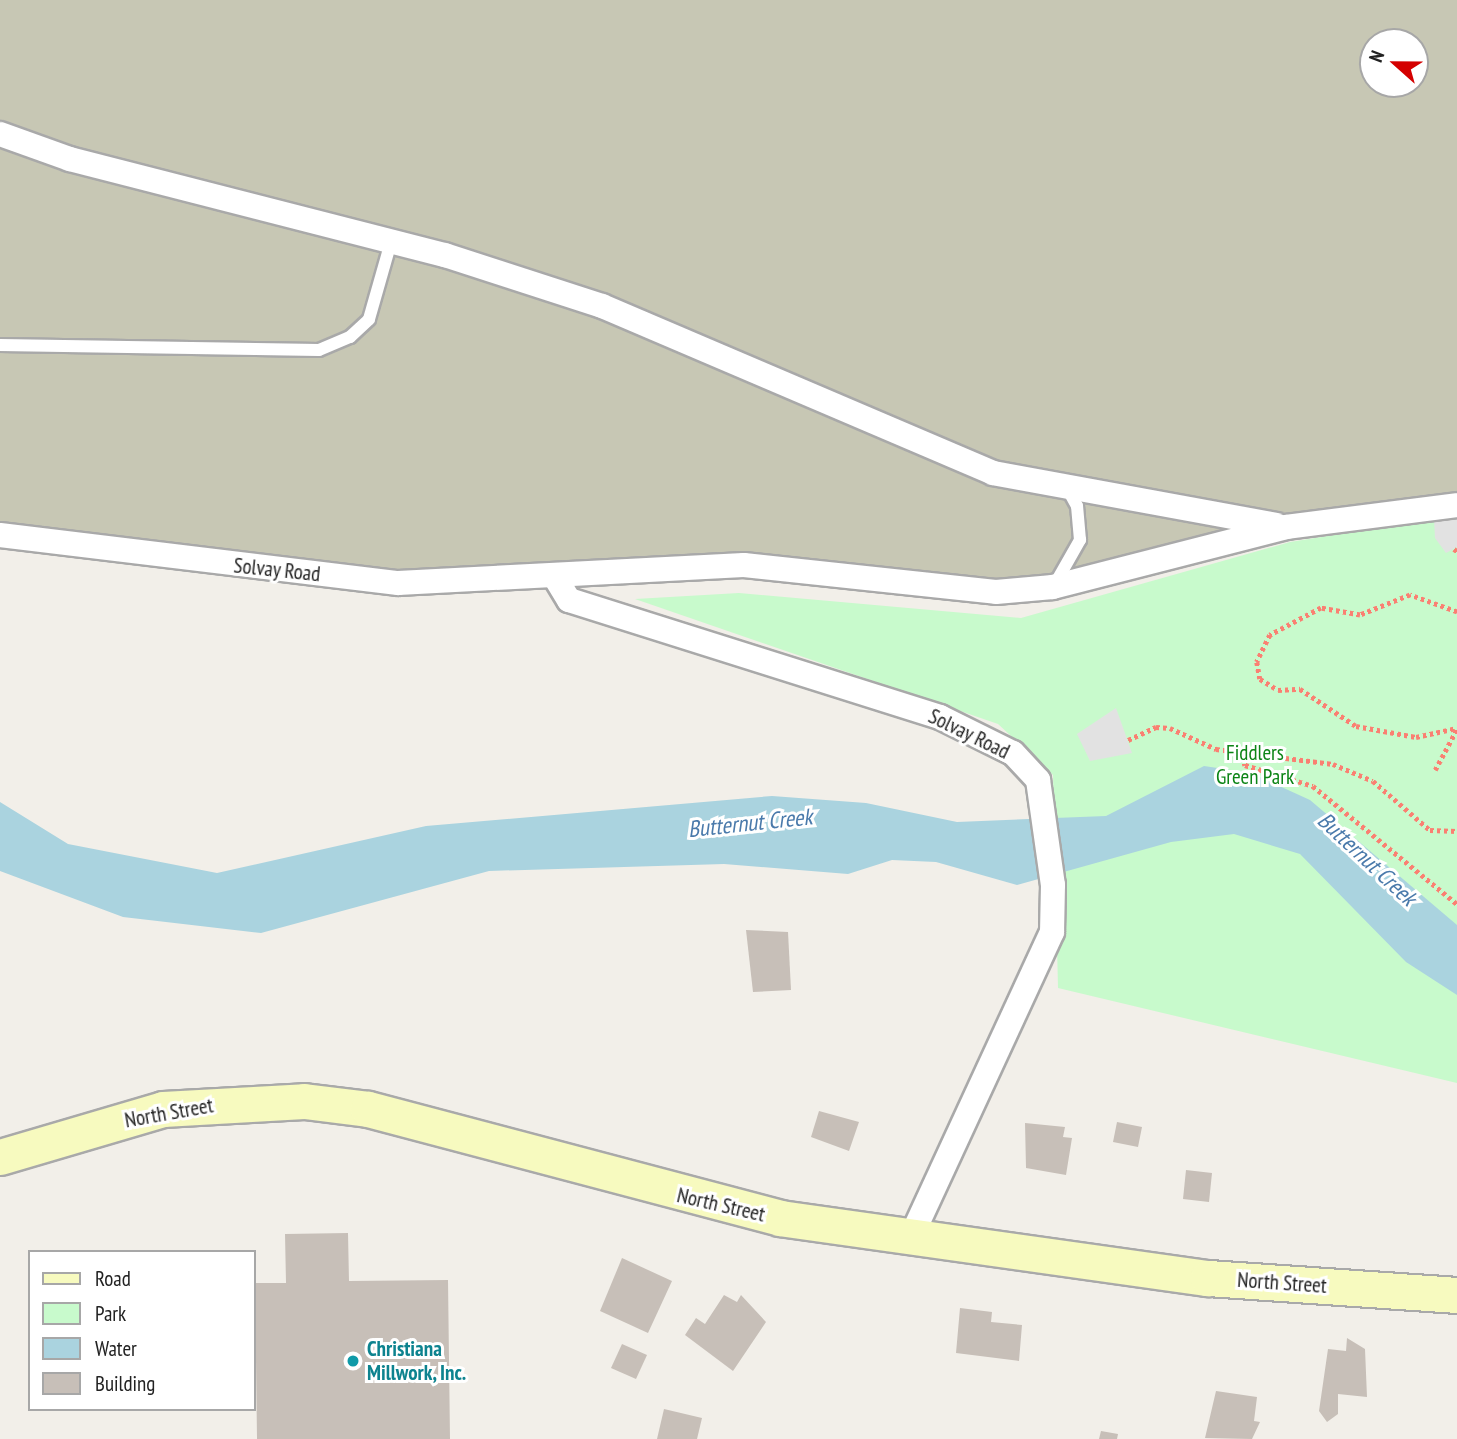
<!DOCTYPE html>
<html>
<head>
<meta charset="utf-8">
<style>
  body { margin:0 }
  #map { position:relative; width:1457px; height:1439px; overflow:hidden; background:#f2efe9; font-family:"PT Sans Narrow",sans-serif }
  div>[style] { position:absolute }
  .construction>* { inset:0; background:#c7c7b4 }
  .park>* { inset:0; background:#c8facc }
  .parking>* { inset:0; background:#e2e2e2 }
  .water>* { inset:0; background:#aad3df }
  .building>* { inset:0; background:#c7bfb8 }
  .path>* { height:4.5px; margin-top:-2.25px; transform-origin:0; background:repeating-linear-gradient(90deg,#fa8072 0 3.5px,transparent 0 7px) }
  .roads { filter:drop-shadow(2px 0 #a9a9a9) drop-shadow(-2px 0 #a9a9a9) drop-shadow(0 2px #a9a9a9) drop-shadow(0 -2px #a9a9a9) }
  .lane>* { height:12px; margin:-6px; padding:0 6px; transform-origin:6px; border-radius:6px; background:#fff }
  .street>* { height:24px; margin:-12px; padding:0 12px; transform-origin:12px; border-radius:12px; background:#fff }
  .secondary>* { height:35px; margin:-17.5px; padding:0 17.5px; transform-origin:17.5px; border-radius:17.5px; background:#f7fabf }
  .dots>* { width:19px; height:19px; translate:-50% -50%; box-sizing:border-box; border:4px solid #fff; border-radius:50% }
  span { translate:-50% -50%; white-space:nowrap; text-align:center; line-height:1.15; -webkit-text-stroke:6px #fff; paint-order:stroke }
  .street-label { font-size:21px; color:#222 }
  .park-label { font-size:21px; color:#0c8416 }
  .culture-label { font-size:21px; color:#0d838f; font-weight:700 }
  .left { translate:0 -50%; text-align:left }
  .water-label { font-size:23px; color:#4a7aab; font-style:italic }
  .legend { position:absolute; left:28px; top:1250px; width:228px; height:161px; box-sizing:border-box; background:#fff; border:2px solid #a7a7a7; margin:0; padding:9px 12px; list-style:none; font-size:21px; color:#222 }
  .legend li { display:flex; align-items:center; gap:14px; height:35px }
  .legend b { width:35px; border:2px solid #a7a7a7 }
  .north { position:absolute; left:1359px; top:28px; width:70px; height:70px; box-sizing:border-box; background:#fff; border:2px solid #a7a7a7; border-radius:50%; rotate:291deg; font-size:19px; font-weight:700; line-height:28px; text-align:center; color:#222 }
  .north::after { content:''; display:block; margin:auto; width:24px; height:32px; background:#d40000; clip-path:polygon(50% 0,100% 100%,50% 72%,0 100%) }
</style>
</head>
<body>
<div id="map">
  <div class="construction">
    <i style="clip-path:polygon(evenodd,0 0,1457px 0,1457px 505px,1349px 517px,1053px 587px,744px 565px,398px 583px,0 535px,0 0,1373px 42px,1415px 42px,1415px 84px,1373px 84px,1373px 42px)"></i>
  </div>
  <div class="park">
    <i style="clip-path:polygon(1434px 519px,1457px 519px,1457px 1083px,1058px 988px,1053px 775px,998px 724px,635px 599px,739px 593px,1021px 618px,1290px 542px)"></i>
  </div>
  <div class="parking">
    <i style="clip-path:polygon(1434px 519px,1457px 519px,1457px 547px,1446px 553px,1435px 538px)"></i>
    <i style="clip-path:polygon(1116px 708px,1132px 753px,1090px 761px,1077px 734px)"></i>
  </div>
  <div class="water">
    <i style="clip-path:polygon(1204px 766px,1251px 773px,1310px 800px,1457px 925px,1457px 995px,1406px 962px,1300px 854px,1234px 834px,1171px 842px,1017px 885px,936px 862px,892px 860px,848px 874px,724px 864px,489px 871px,261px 933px,123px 917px,0 871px,0 802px,68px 844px,217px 873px,426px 826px,772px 796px,866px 803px,957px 822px,1106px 816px)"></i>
  </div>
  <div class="building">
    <i style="clip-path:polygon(746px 930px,788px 932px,791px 990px,753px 992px)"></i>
    <i style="clip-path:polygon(819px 1111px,859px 1122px,849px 1151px,811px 1137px)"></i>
    <i style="clip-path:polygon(1117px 1122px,1142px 1127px,1138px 1147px,1113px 1142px)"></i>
    <i style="clip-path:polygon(1025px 1123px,1065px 1127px,1063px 1137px,1072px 1138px,1066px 1175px,1026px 1168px)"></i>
    <i style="clip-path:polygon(1186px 1170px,1212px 1173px,1209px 1202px,1183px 1199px)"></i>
    <i style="clip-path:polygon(348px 1233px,349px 1281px,448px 1280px,450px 1439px,257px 1439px,255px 1283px,286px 1283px,285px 1234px)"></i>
    <i style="clip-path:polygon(622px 1258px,672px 1281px,648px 1333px,600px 1311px)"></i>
    <i style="clip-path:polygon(724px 1295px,737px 1302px,741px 1295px,766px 1322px,733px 1371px,685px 1335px,696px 1318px,705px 1324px)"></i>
    <i style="clip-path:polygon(960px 1308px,992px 1312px,991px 1322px,1022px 1325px,1019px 1361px,956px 1353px)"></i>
    <i style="clip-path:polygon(1347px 1338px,1365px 1349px,1367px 1397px,1338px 1394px,1338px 1414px,1327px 1422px,1319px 1411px,1328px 1349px,1346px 1351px)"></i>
    <i style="clip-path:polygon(622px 1344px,647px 1355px,636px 1379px,611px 1368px)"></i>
    <i style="clip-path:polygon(1216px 1391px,1257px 1397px,1254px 1421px,1260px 1422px,1252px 1439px,1205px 1438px)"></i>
    <i style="clip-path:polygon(664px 1409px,702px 1418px,697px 1439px,657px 1439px)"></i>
    <i style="clip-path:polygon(1101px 1431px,1118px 1434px,1117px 1439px,1099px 1439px)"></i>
  </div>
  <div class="path">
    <i style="left:1454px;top:549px;width:4px;rotate:34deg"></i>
    <i style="left:1457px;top:612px;width:50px;rotate:-160.1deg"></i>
    <i style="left:1410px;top:595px;width:54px;rotate:158.2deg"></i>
    <i style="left:1360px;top:615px;width:40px;rotate:-170deg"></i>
    <i style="left:1321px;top:608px;width:58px;rotate:152.1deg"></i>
    <i style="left:1270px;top:635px;width:30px;rotate:116deg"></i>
    <i style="left:1257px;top:662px;width:17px;rotate:80deg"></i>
    <i style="left:1260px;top:679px;width:21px;rotate:31deg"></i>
    <i style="left:1278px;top:690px;width:22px;rotate:-3deg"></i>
    <i style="left:1300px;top:689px;width:67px;rotate:33.5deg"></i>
    <i style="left:1356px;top:726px;width:61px;rotate:10.4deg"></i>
    <i style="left:1416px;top:737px;width:42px;rotate:-12.4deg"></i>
    <i style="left:1128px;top:740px;width:31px;rotate:-25deg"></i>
    <i style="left:1156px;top:727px;width:14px;rotate:4deg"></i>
    <i style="left:1170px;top:728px;width:51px;rotate:24.5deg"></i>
    <i style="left:1216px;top:749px;width:118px;rotate:7.3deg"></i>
    <i style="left:1333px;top:764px;width:43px;rotate:23deg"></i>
    <i style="left:1373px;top:781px;width:75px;rotate:40.7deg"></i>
    <i style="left:1430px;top:830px;width:27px;rotate:2deg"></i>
    <i style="left:1241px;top:750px;width:16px;rotate:75deg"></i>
    <i style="left:1245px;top:765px;width:71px;rotate:17.2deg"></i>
    <i style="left:1313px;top:786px;width:186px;rotate:39.3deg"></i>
    <i style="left:1435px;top:770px;width:47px;rotate:-61.8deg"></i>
  </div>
  <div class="roads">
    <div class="lane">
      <i style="left:0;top:345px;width:319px;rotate:0.9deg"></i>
      <i style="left:319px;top:350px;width:34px;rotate:-23deg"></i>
      <i style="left:350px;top:337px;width:26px;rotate:-43deg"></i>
      <i style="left:369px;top:319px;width:80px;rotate:-74.1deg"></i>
      <i style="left:1055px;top:584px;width:51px;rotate:-60.4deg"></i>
      <i style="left:1080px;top:540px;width:34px;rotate:-95deg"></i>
      <i style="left:1077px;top:506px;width:18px;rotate:-119deg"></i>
    </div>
    <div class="street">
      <i style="left:0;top:134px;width:74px;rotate:19.7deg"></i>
      <i style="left:70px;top:159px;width:387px;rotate:14.4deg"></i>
      <i style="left:445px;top:255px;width:165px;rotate:18deg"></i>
      <i style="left:602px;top:306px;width:425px;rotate:23.1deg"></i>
      <i style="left:993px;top:473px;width:288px;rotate:10.4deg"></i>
      <i style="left:0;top:535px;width:401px;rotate:6.9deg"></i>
      <i style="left:398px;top:583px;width:346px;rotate:-3deg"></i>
      <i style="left:744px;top:565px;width:253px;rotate:6.1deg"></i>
      <i style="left:996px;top:592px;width:57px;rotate:-5deg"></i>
      <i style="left:1053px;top:587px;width:241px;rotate:-14.4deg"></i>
      <i style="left:1286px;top:527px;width:172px;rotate:-7.3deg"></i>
      <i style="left:555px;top:577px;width:27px;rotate:59deg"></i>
      <i style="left:569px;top:600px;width:389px;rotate:17.5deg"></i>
      <i style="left:940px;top:717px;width:81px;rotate:26.3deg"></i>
      <i style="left:1013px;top:753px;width:37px;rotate:47deg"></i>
      <i style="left:1038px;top:780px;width:106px;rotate:81.9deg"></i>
      <i style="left:1053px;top:885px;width:47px;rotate:91.2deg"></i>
      <i style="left:1052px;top:932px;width:338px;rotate:114.8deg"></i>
    </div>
    <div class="secondary">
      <i style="left:0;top:1157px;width:170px;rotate:-16.4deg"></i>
      <i style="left:163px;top:1109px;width:141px;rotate:-3.2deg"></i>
      <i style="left:304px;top:1101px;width:64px;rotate:7.1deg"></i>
      <i style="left:368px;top:1109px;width:426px;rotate:14.8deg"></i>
      <i style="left:780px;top:1218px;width:432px;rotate:8deg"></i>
      <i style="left:1208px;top:1278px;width:250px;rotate:3.9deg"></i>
    </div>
  </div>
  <div class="dots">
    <i style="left:353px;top:1361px;background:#0f9aa8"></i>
  </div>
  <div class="street-label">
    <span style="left:277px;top:570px;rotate:6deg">Solvay Road</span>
    <span style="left:969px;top:734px;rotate:26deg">Solvay Road</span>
    <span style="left:169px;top:1113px;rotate:-10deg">North Street</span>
    <span style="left:721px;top:1205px;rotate:13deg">North Street</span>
    <span style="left:1282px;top:1283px;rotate:4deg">North Street</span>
  </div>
  <div class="park-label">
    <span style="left:1255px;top:765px">Fiddlers<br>Green Park</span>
  </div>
  <div class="culture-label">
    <span class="left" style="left:367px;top:1361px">Christiana<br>Millwork, Inc.</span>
  </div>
  <div class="water-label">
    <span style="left:750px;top:823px;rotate:-6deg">Butternut Creek</span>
    <span style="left:1367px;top:859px;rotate:43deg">Butternut Creek</span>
  </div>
  <ul class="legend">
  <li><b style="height:9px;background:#f7fabf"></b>Road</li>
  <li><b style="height:19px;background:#c8facc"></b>Park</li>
  <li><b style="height:19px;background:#aad3df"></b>Water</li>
  <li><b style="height:19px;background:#c7bfb8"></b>Building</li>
  </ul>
  <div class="north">N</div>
</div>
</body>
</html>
